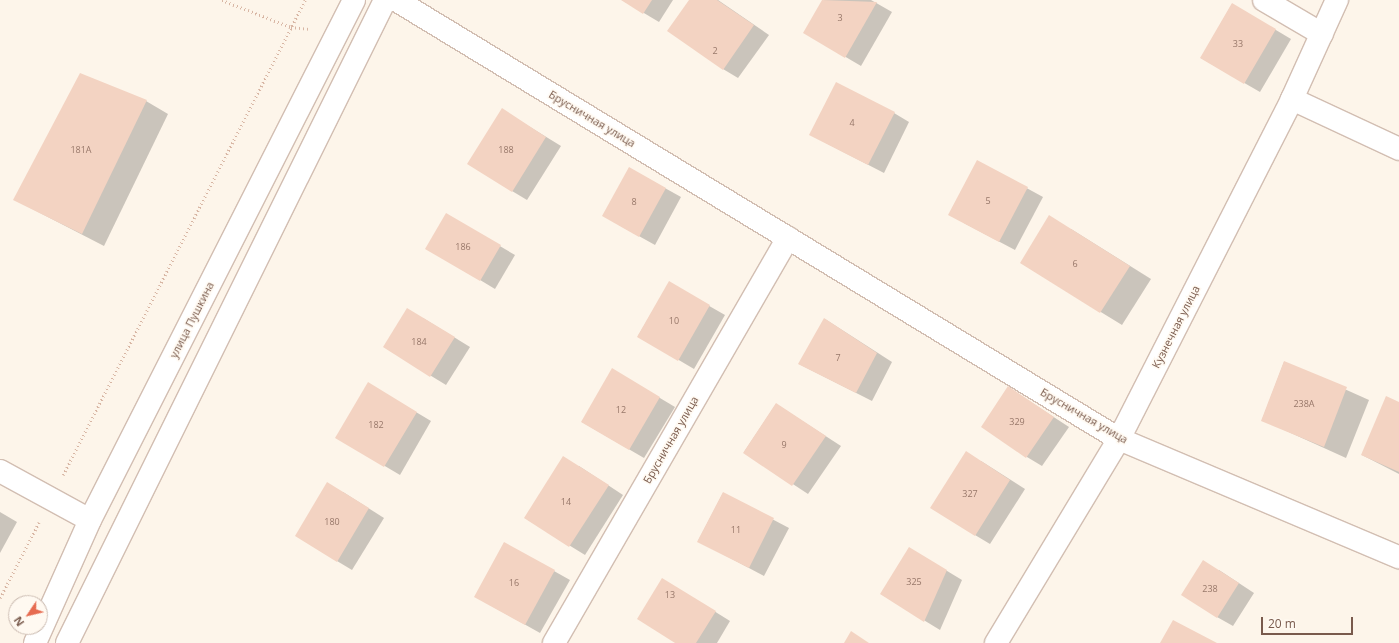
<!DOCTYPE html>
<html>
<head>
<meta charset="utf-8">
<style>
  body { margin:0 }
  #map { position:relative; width:1399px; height:643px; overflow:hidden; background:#fdf5ea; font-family:"Open Sans",sans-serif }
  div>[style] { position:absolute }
  .shadow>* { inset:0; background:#0003 }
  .building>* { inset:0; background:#f3d3c2 }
  .path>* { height:2.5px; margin-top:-1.25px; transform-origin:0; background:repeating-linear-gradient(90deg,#d8b6a4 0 1px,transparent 0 4px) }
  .roads { filter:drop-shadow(1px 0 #d2beb2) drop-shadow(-1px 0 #d2beb2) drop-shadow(0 1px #d2beb2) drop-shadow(0 -1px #d2beb2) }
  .minor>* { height:22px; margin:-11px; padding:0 11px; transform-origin:11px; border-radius:11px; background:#fff }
  .tertiary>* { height:22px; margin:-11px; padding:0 11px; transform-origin:11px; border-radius:11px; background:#fff }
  span { translate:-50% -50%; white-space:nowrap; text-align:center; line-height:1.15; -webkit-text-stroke:3px #fff9f1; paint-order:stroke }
  .number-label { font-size:9px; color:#98786a }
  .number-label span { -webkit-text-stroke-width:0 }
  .street-label { font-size:11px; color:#795a4c }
  .north { position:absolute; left:8px; top:595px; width:40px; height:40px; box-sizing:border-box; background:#fff9f1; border:1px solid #c9b9af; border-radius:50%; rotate:235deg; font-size:11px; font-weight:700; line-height:16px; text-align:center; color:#795a4c }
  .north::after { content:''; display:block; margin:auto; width:14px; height:18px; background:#e66b50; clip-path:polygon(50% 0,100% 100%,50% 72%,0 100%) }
  .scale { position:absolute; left:1261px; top:617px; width:92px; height:18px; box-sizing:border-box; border:2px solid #795a4c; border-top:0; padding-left:5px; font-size:12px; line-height:14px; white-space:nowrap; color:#795a4c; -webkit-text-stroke:3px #fff9f1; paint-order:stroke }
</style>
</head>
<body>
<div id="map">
  <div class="shadow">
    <i style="clip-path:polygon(622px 0,673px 0,659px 22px)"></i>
    <i style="clip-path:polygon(690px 0,718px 0,769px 35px,738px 78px,723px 69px)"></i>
    <i style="clip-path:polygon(824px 0,871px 0,892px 12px,861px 66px,805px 33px)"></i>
    <i style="clip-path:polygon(1232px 4px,1291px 39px,1260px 92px,1201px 58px)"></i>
    <i style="clip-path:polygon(146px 101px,168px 114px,104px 246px,15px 200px)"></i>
    <i style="clip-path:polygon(894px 113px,909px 122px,884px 173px,826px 143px)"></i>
    <i style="clip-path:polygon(517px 119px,561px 146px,527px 200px,512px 191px)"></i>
    <i style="clip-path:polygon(977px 161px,1043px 197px,1015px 250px,964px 223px)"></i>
    <i style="clip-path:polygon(629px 168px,681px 197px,655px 245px,619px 225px)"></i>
    <i style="clip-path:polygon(447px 215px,515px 255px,495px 289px,427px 248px)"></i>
    <i style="clip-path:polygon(1071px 229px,1151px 279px,1122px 325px,1021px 263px)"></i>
    <i style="clip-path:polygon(669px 283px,725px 315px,694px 369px,638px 336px)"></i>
    <i style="clip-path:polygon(423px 318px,470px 347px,446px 385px,384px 347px)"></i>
    <i style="clip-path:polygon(825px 319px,892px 362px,872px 401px,799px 364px)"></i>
    <i style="clip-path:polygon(1284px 362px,1369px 400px,1346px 458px,1262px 420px)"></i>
    <i style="clip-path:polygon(613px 370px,675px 407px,644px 458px,582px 422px)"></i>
    <i style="clip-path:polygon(1009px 388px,1069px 427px,1042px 466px,1027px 457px)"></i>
    <i style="clip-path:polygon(384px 393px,431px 421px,400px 475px,336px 437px)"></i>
    <i style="clip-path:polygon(1399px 403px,1399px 474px,1362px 455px)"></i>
    <i style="clip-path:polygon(776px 404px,841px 446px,808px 494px,744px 452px)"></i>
    <i style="clip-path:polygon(981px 461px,1025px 489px,990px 544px,975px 535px)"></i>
    <i style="clip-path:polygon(579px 466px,623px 495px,585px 555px,525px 518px)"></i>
    <i style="clip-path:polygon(343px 492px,384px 518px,352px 570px,337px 561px)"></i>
    <i style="clip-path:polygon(723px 493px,789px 528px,764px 576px,698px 541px)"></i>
    <i style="clip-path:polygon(0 512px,17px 522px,0 553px)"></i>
    <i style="clip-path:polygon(504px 543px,570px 580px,540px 633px,490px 605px)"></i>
    <i style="clip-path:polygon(924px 557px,962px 580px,940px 630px,881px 594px)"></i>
    <i style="clip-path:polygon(1219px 570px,1254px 593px,1233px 626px,1217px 617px)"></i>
    <i style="clip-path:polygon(677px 588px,730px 621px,717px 643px,677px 643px)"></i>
  </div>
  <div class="building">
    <i style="clip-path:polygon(621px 0,652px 0,643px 14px)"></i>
    <i style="clip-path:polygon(689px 0,717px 0,754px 25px,723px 70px,667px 31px)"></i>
    <i style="clip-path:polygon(822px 0,877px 2px,845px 58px,803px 33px)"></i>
    <i style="clip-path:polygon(1232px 3px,1276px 29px,1244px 84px,1200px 58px)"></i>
    <i style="clip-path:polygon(80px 73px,147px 100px,82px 234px,13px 200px)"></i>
    <i style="clip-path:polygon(836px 82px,895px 112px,868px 165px,809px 135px)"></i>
    <i style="clip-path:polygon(502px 108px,546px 137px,512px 192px,467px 164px)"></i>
    <i style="clip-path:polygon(977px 160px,1028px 187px,999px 242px,948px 215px)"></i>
    <i style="clip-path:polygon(629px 167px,666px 188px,639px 237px,602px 216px)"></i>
    <i style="clip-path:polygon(446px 213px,501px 245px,480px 281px,425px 249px)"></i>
    <i style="clip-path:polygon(1049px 215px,1130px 266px,1100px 313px,1020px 263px)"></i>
    <i style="clip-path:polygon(669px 281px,710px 305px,678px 361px,637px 337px)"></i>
    <i style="clip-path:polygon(407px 308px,455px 337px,430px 377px,383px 347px)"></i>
    <i style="clip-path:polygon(824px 318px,877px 353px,856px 393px,798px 364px)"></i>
    <i style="clip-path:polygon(1284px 361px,1347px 387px,1324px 447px,1261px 421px)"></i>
    <i style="clip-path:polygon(612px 368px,660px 397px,629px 450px,581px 422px)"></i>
    <i style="clip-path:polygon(368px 382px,417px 412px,384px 467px,335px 438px)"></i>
    <i style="clip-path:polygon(1008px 386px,1054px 417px,1026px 458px,981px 427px)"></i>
    <i style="clip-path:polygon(1386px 396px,1399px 402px,1399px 472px,1361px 455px)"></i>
    <i style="clip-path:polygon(776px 403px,826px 436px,792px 486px,743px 453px)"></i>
    <i style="clip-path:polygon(966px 451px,1010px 480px,975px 536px,930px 508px)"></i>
    <i style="clip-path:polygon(563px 456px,609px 485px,569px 547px,524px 518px)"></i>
    <i style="clip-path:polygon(327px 482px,369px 508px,337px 562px,295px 536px)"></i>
    <i style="clip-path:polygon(723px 492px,774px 518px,749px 568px,697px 542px)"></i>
    <i style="clip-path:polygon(504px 542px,555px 570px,525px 625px,474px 597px)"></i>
    <i style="clip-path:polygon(909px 547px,947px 570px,924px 622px,880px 594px)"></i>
    <i style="clip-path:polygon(1203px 560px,1239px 583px,1217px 618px,1181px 595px)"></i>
    <i style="clip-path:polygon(662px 578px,716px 611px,696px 643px,675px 643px,637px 619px)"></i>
    <i style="clip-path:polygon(1173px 620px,1217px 643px,1160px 643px)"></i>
    <i style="clip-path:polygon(851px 631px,869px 643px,844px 643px)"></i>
  </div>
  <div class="path">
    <i style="left:222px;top:0;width:74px;rotate:21.4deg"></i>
    <i style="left:291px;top:27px;width:18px;rotate:6deg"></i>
    <i style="left:63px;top:475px;width:533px;rotate:-63deg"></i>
    <i style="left:0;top:598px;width:85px;rotate:-62.8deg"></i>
  </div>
  <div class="roads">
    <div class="minor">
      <i style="left:396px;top:0;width:846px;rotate:31.27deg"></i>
      <i style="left:1119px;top:439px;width:304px;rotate:22.9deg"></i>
      <i style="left:1264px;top:0;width:67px;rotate:30.4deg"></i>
      <i style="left:1292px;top:99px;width:118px;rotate:25deg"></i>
      <i style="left:0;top:471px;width:102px;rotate:28.6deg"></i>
      <i style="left:554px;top:643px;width:468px;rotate:-60deg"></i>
      <i style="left:996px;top:643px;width:238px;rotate:-58.9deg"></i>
      <i style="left:1119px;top:439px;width:381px;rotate:-63deg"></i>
      <i style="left:1292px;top:99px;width:109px;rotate:-65.6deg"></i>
    </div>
    <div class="tertiary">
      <i style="left:35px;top:643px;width:135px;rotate:-65.9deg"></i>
      <i style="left:90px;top:520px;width:583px;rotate:-63.08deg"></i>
      <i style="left:67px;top:643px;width:717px;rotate:-63.68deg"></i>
    </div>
  </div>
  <div class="number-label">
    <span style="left:840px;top:18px">3</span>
    <span style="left:1238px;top:44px">33</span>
    <span style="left:715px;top:51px">2</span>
    <span style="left:852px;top:123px">4</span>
    <span style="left:81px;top:150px">181А</span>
    <span style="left:506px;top:150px">188</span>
    <span style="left:988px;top:201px">5</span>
    <span style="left:634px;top:202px">8</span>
    <span style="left:463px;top:247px">186</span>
    <span style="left:1075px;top:264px">6</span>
    <span style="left:674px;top:321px">10</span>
    <span style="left:419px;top:342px">184</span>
    <span style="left:838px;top:358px">7</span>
    <span style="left:1304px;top:404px">238А</span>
    <span style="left:621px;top:410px">12</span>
    <span style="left:1017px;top:422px">329</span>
    <span style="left:376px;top:425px">182</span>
    <span style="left:784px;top:445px">9</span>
    <span style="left:970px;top:494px">327</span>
    <span style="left:566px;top:502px">14</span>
    <span style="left:332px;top:522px">180</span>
    <span style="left:736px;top:530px">11</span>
    <span style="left:914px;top:582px">325</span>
    <span style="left:514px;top:583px">16</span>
    <span style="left:1210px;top:589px">238</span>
    <span style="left:670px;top:595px">13</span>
  </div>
  <div class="street-label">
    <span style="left:592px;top:119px;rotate:31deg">Брусничная улица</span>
    <span style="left:192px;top:320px;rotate:-63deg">улица Пушкина</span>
    <span style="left:1176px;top:327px;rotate:-63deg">Кузнечная улица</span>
    <span style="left:1084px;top:416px;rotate:30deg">Брусничная улица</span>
    <span style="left:671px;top:440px;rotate:-60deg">Брусничная улица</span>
  </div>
  <div class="north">N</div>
  <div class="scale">20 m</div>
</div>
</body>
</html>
